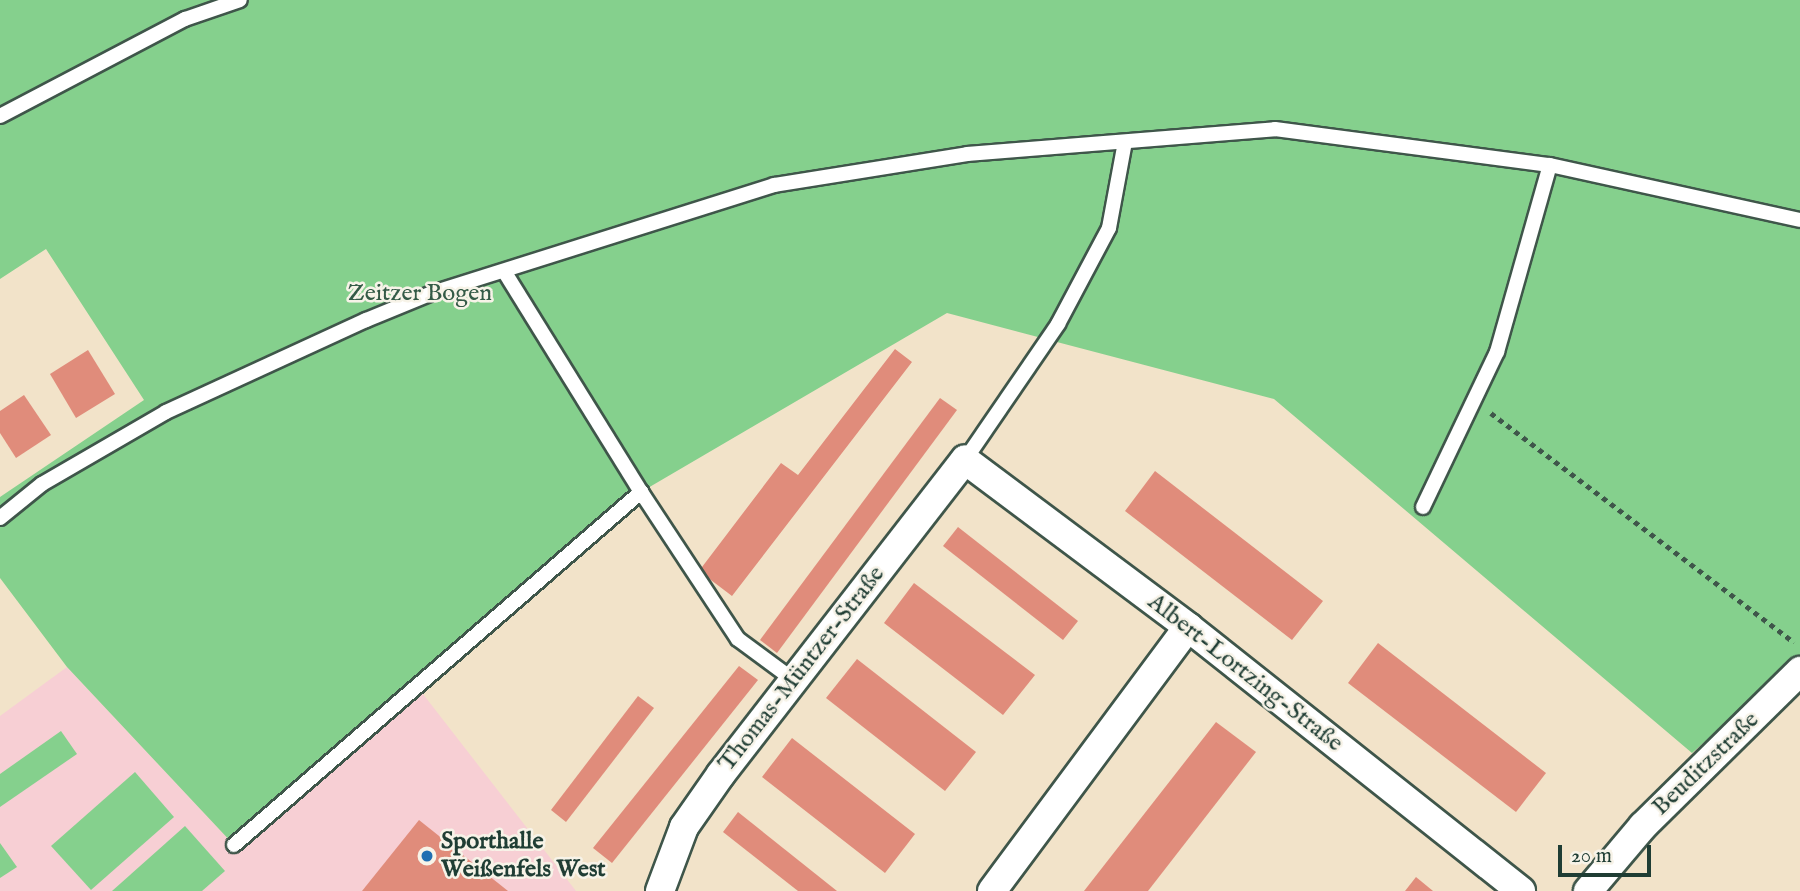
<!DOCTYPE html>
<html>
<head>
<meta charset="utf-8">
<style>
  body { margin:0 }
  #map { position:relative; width:1800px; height:891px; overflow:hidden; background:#f2e3c9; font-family:"IM FELL English",serif }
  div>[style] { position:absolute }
  .built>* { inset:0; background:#f7cfd4 }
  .green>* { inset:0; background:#85d08d }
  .building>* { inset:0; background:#e08c7b }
  .path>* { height:4.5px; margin-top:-2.25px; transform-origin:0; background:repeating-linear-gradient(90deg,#3f564a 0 5px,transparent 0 10px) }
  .roads { filter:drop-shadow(2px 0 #3f564a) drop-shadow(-2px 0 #3f564a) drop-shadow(0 2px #3f564a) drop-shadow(0 -2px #3f564a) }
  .service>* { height:14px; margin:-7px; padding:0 7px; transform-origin:7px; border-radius:7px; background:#fff }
  .minor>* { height:28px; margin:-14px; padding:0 14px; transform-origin:14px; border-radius:14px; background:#fff }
  .dots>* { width:19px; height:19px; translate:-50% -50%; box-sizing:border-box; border:4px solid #f7f3e8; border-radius:50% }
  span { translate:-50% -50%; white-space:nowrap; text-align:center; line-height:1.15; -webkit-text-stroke:5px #f7f3e8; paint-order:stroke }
  .park-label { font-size:24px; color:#335a46 }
  .street-label { font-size:24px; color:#1f3d34 }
  .poi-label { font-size:24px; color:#1f3d34; font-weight:700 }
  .left { translate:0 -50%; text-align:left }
  .scale { position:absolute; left:1558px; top:845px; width:93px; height:32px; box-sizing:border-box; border:4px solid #1f3d34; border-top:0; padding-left:9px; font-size:21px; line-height:24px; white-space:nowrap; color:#1f3d34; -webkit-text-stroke:5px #f7f3e8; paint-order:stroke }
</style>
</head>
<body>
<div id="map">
  <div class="built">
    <i style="clip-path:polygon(67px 667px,234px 845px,416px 685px,576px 891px,0 891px,0 716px)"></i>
  </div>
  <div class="green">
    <i style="clip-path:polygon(0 0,1800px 0,1800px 658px,1692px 753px,1274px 399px,947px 313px,641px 492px,234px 845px,67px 667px,0 578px,0 497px,144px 400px,46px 249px,0 279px)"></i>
    <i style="clip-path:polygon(61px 731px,77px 754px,0 807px,0 774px)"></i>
    <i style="clip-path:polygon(135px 772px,174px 817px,91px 890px,51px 846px)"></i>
    <i style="clip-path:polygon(185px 826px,225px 871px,202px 891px,112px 891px)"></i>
    <i style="clip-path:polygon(0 843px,17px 867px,0 878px)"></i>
  </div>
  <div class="building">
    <i style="clip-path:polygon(895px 349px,912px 362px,732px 596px,699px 571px,781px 463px,798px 475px)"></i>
    <i style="clip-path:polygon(88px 350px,115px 394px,76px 418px,50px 374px)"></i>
    <i style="clip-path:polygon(24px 395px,51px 435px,16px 458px,0 433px,0 411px)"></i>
    <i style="clip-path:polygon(940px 398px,957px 410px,777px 653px,760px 640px)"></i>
    <i style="clip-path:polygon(1155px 471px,1323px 601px,1292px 640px,1125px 511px)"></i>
    <i style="clip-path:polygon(958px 527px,1078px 621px,1063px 640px,943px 546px)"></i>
    <i style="clip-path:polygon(914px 583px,1035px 675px,1003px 715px,884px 623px)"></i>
    <i style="clip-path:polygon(1378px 643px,1546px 773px,1516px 812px,1348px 683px)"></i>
    <i style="clip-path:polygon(857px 659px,976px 752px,945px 791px,826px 698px)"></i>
    <i style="clip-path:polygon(739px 666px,758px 680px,612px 863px,593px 848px)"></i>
    <i style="clip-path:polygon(638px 696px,654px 708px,566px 822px,551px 810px)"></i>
    <i style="clip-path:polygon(1216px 722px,1256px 752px,1148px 891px,1084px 891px)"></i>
    <i style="clip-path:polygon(792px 738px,915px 834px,885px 873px,762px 777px)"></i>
    <i style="clip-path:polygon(738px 812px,837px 891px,798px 891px,723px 832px)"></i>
    <i style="clip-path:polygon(419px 820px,508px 891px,362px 891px)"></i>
    <i style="clip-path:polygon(1416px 877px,1433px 891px,1405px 891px)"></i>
  </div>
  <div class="path">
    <i style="left:1491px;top:413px;width:380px;rotate:37.1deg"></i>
  </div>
  <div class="roads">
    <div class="service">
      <i style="left:0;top:116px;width:209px;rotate:-27.7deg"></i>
      <i style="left:185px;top:19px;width:58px;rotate:-19.1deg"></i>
      <i style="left:965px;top:460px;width:165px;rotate:-55.6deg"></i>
      <i style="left:1058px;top:324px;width:109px;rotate:-62deg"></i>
      <i style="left:1109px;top:228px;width:87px;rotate:-79.5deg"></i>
      <i style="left:641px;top:492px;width:176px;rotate:56.6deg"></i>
      <i style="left:738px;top:639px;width:71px;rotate:36.4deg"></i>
      <i style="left:1423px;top:507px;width:172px;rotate:-64.5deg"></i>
      <i style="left:1497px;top:352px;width:194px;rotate:-74.2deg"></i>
      <i style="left:0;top:518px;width:54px;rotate:-39deg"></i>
      <i style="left:42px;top:484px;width:143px;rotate:-30.1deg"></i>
      <i style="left:166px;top:412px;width:220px;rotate:-24.7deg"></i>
      <i style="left:366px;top:320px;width:71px;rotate:-22.2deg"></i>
      <i style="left:432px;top:293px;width:359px;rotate:-17.5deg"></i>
      <i style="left:774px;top:185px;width:195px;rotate:-9.1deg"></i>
      <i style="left:967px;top:154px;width:309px;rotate:-4.6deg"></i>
      <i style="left:1275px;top:129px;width:277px;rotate:7.5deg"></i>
      <i style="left:1550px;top:165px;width:256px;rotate:12.4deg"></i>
      <i style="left:234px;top:845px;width:539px;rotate:-40.94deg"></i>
      <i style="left:641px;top:492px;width:258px;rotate:-121.8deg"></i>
    </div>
    <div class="minor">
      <i style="left:660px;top:891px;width:68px;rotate:-69.4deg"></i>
      <i style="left:684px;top:827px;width:65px;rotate:-55.1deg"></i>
      <i style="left:721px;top:774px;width:398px;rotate:-52.2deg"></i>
      <i style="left:965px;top:460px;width:279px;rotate:36.8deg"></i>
      <i style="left:1188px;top:627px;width:425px;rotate:38.4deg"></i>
      <i style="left:992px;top:891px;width:329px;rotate:-53.4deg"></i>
      <i style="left:1588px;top:891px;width:85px;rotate:-49.8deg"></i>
      <i style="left:1643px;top:826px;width:221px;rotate:-44.6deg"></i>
    </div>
  </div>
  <div class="dots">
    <i style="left:427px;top:856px;background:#1f6fb2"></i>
  </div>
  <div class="park-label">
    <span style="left:420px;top:294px">Zeitzer Bogen</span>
  </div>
  <div class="street-label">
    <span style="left:802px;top:669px;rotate:-52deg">Thomas-Müntzer-Straße</span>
    <span style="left:1245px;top:673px;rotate:38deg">Albert-Lortzing-Straße</span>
    <span style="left:1706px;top:764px;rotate:-44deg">Beuditzstraße</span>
  </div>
  <div class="poi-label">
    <span class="left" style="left:441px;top:856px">Sporthalle<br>Weißenfels West</span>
  </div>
  <div class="scale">20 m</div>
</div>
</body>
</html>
